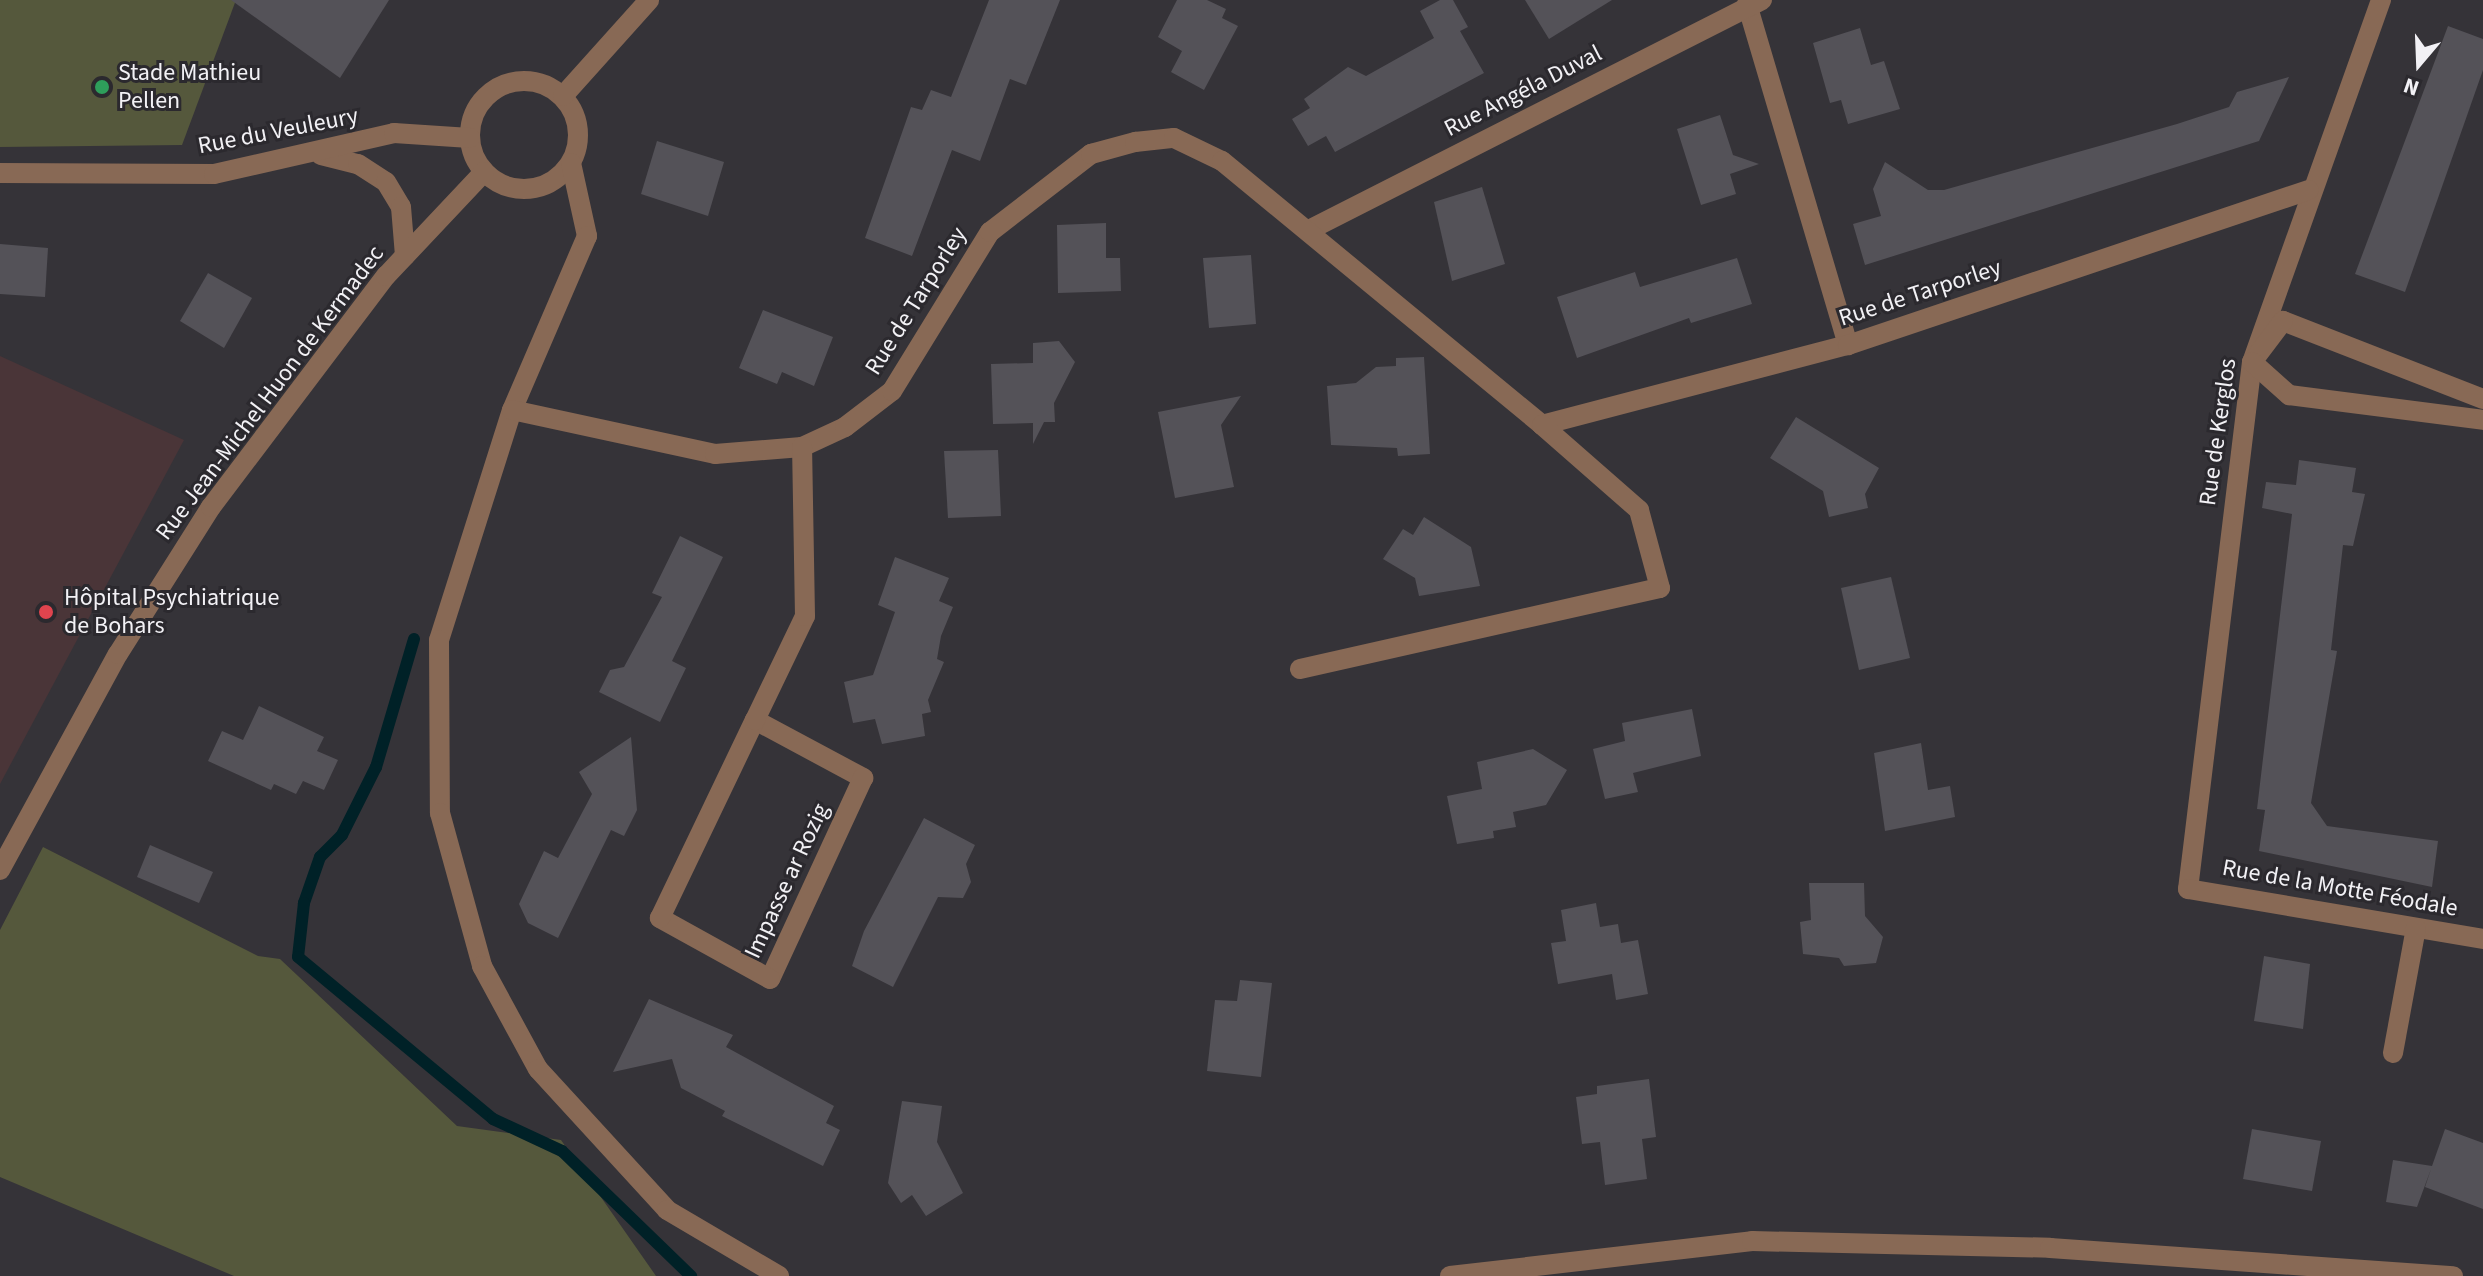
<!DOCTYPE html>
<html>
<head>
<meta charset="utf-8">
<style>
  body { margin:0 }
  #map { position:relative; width:2483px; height:1276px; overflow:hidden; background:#353338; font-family:"Source Sans 3",sans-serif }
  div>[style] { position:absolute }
  .medical>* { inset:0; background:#4a3538 }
  .green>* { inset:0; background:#55583c }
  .stream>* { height:12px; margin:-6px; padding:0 6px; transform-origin:6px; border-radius:6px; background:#002127 }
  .building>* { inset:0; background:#545258 }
  .minor>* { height:20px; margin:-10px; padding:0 10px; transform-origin:10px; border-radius:10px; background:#886955 }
  .minor>.ring { margin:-10px; padding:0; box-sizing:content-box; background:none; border:20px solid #886955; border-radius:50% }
  .dots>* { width:22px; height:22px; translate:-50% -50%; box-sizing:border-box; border:4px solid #2b292e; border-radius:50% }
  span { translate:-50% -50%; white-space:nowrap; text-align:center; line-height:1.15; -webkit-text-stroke:6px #2b292e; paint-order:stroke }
  .poi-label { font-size:24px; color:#f2f1f5 }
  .left { translate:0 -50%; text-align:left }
  .street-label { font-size:24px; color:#f2f1f5 }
  .north { position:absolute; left:2379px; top:24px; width:80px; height:80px; -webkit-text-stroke:6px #2b292e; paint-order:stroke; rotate:199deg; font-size:22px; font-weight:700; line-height:32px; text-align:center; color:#f2f1f5 }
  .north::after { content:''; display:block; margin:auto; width:28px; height:36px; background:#f2f1f5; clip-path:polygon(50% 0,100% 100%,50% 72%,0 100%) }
</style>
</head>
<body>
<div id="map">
  <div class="medical">
    <i style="clip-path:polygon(0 356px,184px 440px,0 784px)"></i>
  </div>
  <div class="green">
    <i style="clip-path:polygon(0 0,236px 0,182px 145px,0 147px)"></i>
    <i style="clip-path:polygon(43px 847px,258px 956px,280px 959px,457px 1126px,561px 1140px,656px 1276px,234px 1276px,0 1177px,0 930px)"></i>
  </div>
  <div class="stream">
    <i style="left:414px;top:639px;width:134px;rotate:106.5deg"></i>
    <i style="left:376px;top:767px;width:76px;rotate:116.6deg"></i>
    <i style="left:342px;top:835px;width:31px;rotate:135deg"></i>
    <i style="left:320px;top:857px;width:49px;rotate:109.2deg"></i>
    <i style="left:304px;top:903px;width:54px;rotate:96.3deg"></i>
    <i style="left:298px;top:957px;width:254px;rotate:39.7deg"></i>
    <i style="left:493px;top:1119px;width:76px;rotate:24.9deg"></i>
    <i style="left:562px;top:1151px;width:180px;rotate:44.1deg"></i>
  </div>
  <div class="building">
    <i style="clip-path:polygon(231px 0,389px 0,340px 78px)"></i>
    <i style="clip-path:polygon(989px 0,1060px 0,1026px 85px,1010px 79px,980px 161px,952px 150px,912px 256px,865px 238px,911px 107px,922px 110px,931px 90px,951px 97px)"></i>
    <i style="clip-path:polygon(1177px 0,1207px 0,1226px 9px,1222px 18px,1238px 26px,1204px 90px,1171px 72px,1182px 51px,1158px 37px)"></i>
    <i style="clip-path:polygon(1440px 0,1453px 0,1468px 27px,1460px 31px,1484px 73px,1335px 152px,1326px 136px,1308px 146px,1292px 119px,1310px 108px,1304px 99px,1348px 67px,1366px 76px,1434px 38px,1420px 11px)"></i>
    <i style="clip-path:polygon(1525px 0,1612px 0,1549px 39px)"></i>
    <i style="clip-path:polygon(2448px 26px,2483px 39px,2483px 70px,2405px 292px,2355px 274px)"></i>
    <i style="clip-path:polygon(1860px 28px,1871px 65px,1884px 61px,1900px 109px,1848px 124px,1841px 100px,1830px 103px,1813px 43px)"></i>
    <i style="clip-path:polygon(2289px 77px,2259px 141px,1865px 265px,1853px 224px,1881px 216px,1873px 189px,1885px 162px,1928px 190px,1944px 190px,2177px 124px,2229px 107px,2237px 92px)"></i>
    <i style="clip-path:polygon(1720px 115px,1733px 155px,1759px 164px,1730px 174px,1736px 194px,1701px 205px,1677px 129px)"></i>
    <i style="clip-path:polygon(657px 141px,724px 162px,708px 216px,641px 194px)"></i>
    <i style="clip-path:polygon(1482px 187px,1505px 264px,1452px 281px,1434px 202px)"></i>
    <i style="clip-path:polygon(1106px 223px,1106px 258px,1120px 258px,1121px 291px,1058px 293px,1057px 225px)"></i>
    <i style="clip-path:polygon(0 244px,48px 248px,45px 297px,0 294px)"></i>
    <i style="clip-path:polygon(1251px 255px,1256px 324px,1209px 328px,1203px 258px)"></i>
    <i style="clip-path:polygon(1737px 258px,1752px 304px,1691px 323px,1689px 318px,1577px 358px,1557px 297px,1635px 272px,1640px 287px)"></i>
    <i style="clip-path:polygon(208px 273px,252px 298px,224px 348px,180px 321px)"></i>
    <i style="clip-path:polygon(763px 310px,833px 337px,814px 386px,782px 372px,777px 384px,739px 368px)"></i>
    <i style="clip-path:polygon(1059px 341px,1075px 362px,1054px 403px,1055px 422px,1044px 422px,1033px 444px,1033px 423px,993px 424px,991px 364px,1033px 363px,1033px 343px)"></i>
    <i style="clip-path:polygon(1424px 357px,1430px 454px,1398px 456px,1397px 448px,1331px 445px,1327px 386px,1356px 383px,1376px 367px,1396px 366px,1396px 358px)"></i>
    <i style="clip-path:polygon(1241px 396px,1221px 425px,1234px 487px,1175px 498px,1158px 412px)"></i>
    <i style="clip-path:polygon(1796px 417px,1879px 468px,1865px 494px,1868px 508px,1829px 517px,1823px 491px,1770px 458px)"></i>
    <i style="clip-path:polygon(998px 450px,1001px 516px,948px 518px,944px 451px)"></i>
    <i style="clip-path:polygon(2299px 460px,2356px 468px,2352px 492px,2365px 494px,2353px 546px,2343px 545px,2331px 650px,2337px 651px,2311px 803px,2327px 826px,2438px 841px,2432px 887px,2259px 851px,2265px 810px,2257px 809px,2292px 514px,2262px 508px,2266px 482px,2296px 485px)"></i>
    <i style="clip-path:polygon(1424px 517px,1471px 547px,1480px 586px,1419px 596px,1415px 578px,1383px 559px,1403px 529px,1413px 535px)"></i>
    <i style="clip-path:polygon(680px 536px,723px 557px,672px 661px,686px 668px,660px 722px,599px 692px,610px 670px,624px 667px,662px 597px,652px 593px)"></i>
    <i style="clip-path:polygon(895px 557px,949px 578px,939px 601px,953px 607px,941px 636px,937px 659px,944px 662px,928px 700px,931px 712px,922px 714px,925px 736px,882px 744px,875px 719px,853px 723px,844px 682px,873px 675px,895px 612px,878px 605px)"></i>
    <i style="clip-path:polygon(1891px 577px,1910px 658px,1859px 670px,1841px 588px)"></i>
    <i style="clip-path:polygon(259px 706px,324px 737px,317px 751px,338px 760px,324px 790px,303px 781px,296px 794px,274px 784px,271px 790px,208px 761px,222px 731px,243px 740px)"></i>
    <i style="clip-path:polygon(1692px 709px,1701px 756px,1633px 773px,1638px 792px,1605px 799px,1593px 749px,1625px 741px,1622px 723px)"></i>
    <i style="clip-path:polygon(631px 737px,637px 810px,624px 836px,611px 830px,558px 938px,528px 923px,519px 904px,544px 851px,558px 858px,592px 794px,579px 772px)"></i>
    <i style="clip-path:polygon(1921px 743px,1928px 790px,1950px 786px,1955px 817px,1885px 831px,1874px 753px)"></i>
    <i style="clip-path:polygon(1533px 749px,1567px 770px,1546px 805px,1513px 812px,1516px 827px,1493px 831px,1494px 838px,1457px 844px,1447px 796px,1482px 789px,1477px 762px)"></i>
    <i style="clip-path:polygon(924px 818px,975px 845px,966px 864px,971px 882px,963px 898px,938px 897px,893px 987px,852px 966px,864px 931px)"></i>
    <i style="clip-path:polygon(150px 845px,213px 872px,199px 903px,137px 877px)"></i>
    <i style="clip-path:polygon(1809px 883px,1864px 883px,1865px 916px,1883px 937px,1876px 963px,1844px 966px,1839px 958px,1803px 954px,1800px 922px,1811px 920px)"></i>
    <i style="clip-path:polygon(1596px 903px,1600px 927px,1618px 924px,1621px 943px,1638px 940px,1648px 994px,1616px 1000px,1612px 974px,1558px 984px,1551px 943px,1566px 941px,1561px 910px)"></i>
    <i style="clip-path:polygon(2264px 956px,2310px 964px,2303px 1029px,2254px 1021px)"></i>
    <i style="clip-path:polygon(1240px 980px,1272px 983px,1261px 1077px,1207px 1071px,1215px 1000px,1237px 1001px)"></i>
    <i style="clip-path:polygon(649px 999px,733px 1035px,726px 1047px,834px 1106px,826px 1123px,840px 1130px,823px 1166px,722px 1116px,725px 1111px,681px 1088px,672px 1059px,613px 1072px)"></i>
    <i style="clip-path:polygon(1649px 1079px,1656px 1137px,1642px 1139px,1647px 1179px,1605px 1185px,1600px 1142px,1582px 1144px,1576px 1097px,1597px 1094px,1597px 1086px)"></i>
    <i style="clip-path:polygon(902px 1101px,942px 1106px,937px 1142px,963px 1193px,926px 1216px,912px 1195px,901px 1203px,888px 1183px)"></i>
    <i style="clip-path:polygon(2252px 1129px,2321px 1141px,2312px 1191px,2243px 1179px)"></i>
    <i style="clip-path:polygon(2445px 1129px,2483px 1143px,2483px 1209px,2425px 1187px,2431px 1169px,2417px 1207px,2386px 1202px,2393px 1160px,2432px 1166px)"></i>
  </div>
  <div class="minor">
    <i style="left:2381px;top:0;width:384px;rotate:109.6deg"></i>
    <i style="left:2252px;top:362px;width:531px;rotate:96.92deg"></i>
    <i style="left:2188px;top:889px;width:299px;rotate:9.6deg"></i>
    <i style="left:1747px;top:4px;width:356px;rotate:73.5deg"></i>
    <i class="ring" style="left:470px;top:81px;width:88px;height:88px"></i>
    <i style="left:563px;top:96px;width:129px;rotate:-48.1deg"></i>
    <i style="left:321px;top:155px;width:38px;rotate:14deg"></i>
    <i style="left:358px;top:164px;width:33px;rotate:33deg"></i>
    <i style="left:386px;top:182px;width:29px;rotate:59deg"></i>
    <i style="left:401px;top:207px;width:49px;rotate:85.3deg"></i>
    <i style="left:571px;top:163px;width:75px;rotate:77.6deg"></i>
    <i style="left:587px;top:236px;width:189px;rotate:113.3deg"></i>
    <i style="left:512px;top:410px;width:241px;rotate:107.6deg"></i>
    <i style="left:439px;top:640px;width:173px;rotate:89.7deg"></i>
    <i style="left:440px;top:813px;width:159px;rotate:74.6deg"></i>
    <i style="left:482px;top:966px;width:117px;rotate:61.5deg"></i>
    <i style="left:538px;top:1069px;width:191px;rotate:47.5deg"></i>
    <i style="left:667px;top:1210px;width:130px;rotate:30.5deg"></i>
    <i style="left:0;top:173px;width:214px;rotate:0.3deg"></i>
    <i style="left:214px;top:174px;width:185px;rotate:-12.8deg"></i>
    <i style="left:394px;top:133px;width:76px;rotate:3.8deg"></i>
    <i style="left:1309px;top:230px;width:508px;rotate:-26.92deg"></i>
    <i style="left:2483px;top:399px;width:215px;rotate:-158.7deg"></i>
    <i style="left:2283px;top:321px;width:51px;rotate:127.1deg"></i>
    <i style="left:2252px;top:362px;width:50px;rotate:41.7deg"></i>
    <i style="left:2289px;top:395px;width:196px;rotate:7.3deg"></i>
    <i style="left:512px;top:410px;width:208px;rotate:12.2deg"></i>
    <i style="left:715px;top:454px;width:87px;rotate:-4.6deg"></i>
    <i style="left:802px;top:447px;width:47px;rotate:-24.9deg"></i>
    <i style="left:845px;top:427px;width:59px;rotate:-37.5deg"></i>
    <i style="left:892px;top:391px;width:187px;rotate:-58.4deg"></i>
    <i style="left:990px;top:232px;width:128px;rotate:-37.7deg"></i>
    <i style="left:1091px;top:154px;width:46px;rotate:-15.3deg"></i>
    <i style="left:1135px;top:142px;width:39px;rotate:-6deg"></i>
    <i style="left:1174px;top:138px;width:53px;rotate:25.6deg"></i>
    <i style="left:1222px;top:161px;width:415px;rotate:39.5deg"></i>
    <i style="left:1542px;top:425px;width:316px;rotate:-14.7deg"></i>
    <i style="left:1848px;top:345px;width:486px;rotate:-18.6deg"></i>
    <i style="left:1300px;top:669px;width:369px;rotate:-12.7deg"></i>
    <i style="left:1660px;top:588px;width:81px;rotate:-105.1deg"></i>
    <i style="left:1639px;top:510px;width:129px;rotate:-138.8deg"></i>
    <i style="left:755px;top:720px;width:123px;rotate:28.2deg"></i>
    <i style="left:863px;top:778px;width:221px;rotate:114.8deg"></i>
    <i style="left:770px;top:979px;width:126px;rotate:-151deg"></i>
    <i style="left:660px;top:918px;width:220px;rotate:-64.4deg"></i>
    <i style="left:755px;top:720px;width:115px;rotate:-64.3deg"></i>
    <i style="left:805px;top:616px;width:169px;rotate:-91deg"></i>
    <i style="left:0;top:870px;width:246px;rotate:-61.4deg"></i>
    <i style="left:118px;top:654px;width:174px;rotate:-57.7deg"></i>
    <i style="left:211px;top:507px;width:290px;rotate:-52.9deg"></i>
    <i style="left:386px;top:276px;width:143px;rotate:-46.7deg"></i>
    <i style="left:2393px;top:1053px;width:127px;rotate:-79.6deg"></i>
    <i style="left:1450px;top:1276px;width:304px;rotate:-6.6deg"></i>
    <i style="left:1752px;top:1241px;width:298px;rotate:1.3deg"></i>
    <i style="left:2050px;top:1248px;width:404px;rotate:4deg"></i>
  </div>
  <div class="dots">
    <i style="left:102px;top:87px;background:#2e9e5b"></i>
    <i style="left:46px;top:612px;background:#e0444e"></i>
  </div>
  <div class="poi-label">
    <span class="left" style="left:118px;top:87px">Stade Mathieu<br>Pellen</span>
    <span class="left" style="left:64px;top:612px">Hôpital Psychiatrique<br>de Bohars</span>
  </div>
  <div class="street-label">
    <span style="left:1523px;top:91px;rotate:-27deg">Rue Angéla Duval</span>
    <span style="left:278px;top:131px;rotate:-11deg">Rue du Veuleury</span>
    <span style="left:1920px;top:293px;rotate:-18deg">Rue de Tarporley</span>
    <span style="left:916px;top:301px;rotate:-58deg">Rue de Tarporley</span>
    <span style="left:270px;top:393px;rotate:-53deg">Rue Jean-Michel Huon de Kermadec</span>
    <span style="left:2218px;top:432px;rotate:-82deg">Rue de Kerglos</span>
    <span style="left:787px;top:881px;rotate:-65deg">Impasse ar Rozig</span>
    <span style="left:2340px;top:888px;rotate:10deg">Rue de la Motte Féodale</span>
  </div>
  <div class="north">N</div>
</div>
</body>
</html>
